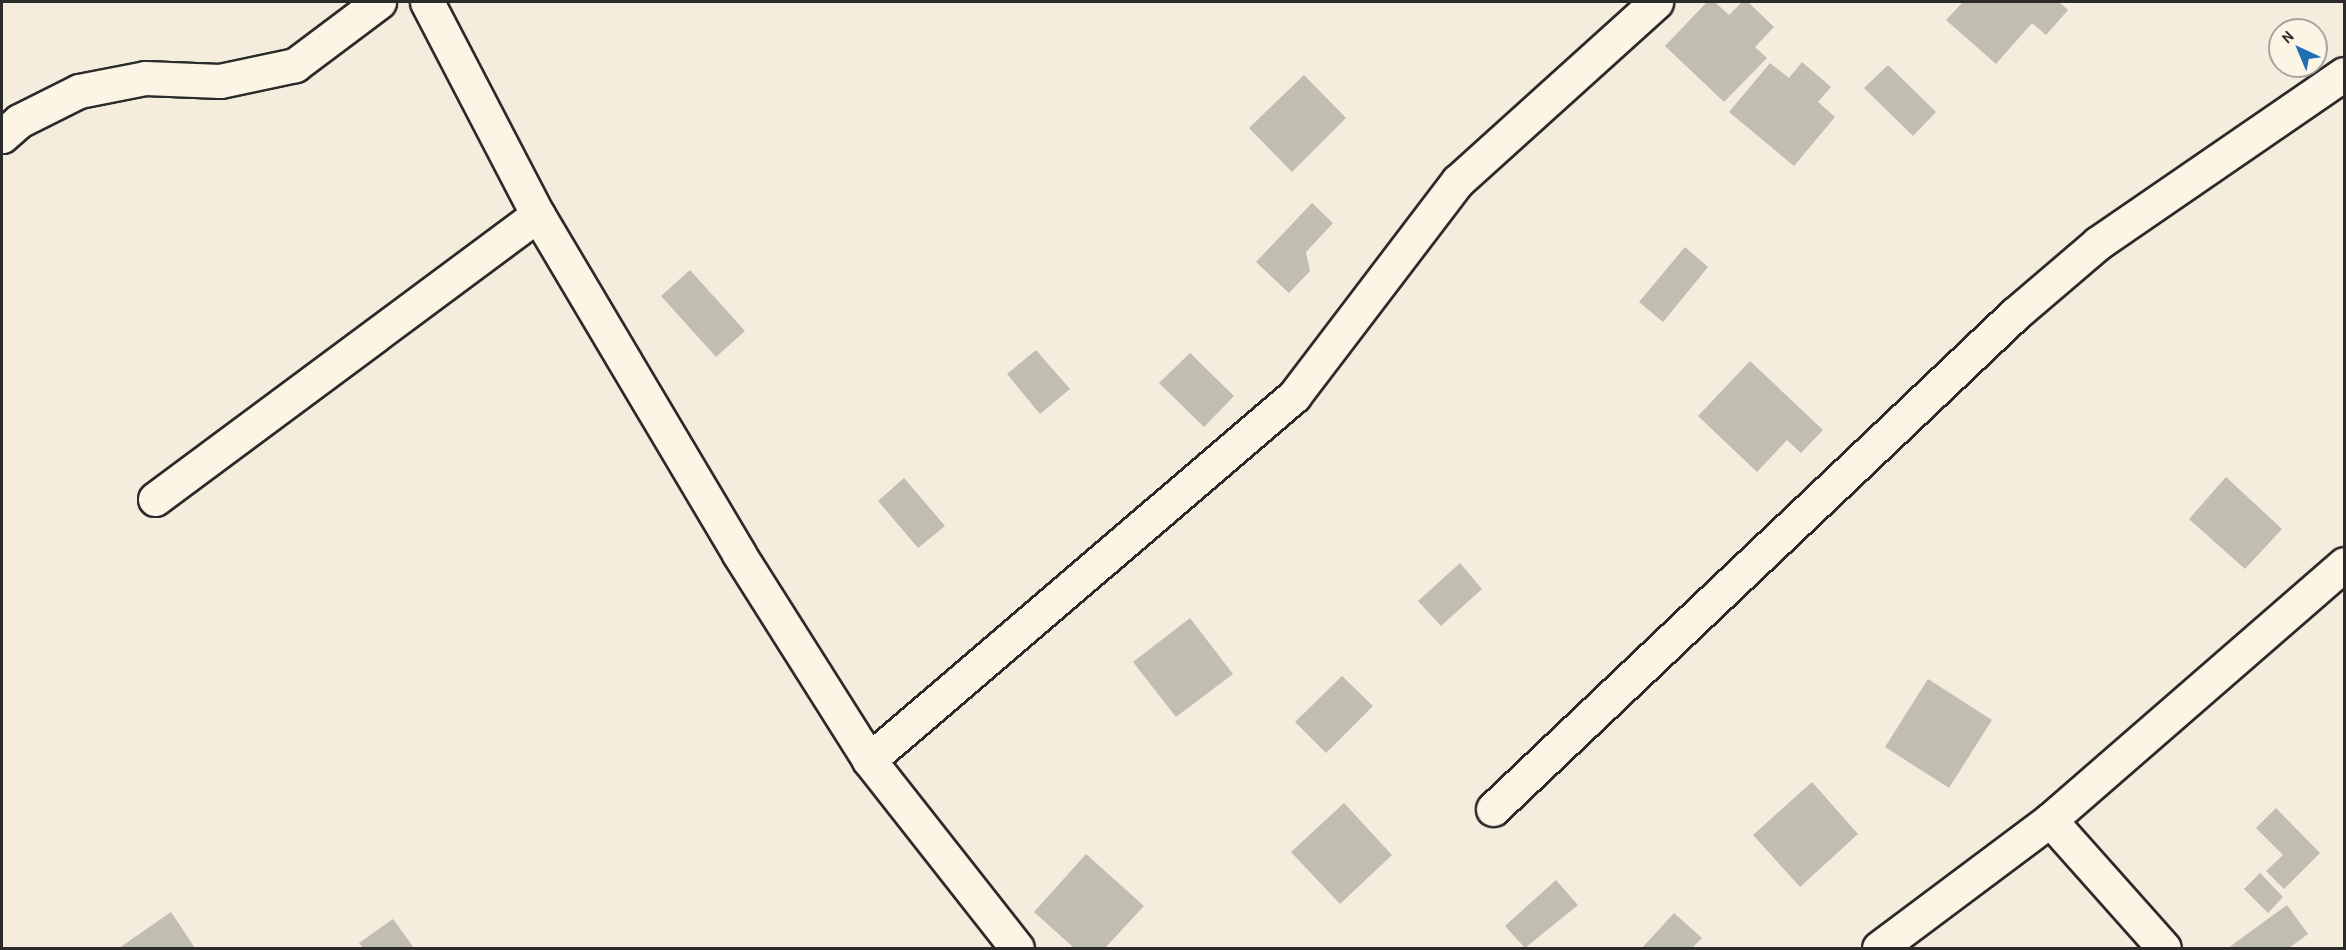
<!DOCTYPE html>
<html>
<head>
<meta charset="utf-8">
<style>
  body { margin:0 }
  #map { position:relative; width:2346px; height:950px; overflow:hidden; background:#f4edde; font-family:"Patrick Hand",sans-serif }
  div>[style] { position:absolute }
  .building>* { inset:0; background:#c2bdb1 }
  .roads { filter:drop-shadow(2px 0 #2b2b2b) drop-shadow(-2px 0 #2b2b2b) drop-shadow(0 2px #2b2b2b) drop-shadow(0 -2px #2b2b2b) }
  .minor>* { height:33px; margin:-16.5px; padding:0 16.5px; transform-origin:16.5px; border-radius:16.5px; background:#fcf5e5 }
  span { translate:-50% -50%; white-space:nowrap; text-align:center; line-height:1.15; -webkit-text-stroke:6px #fcf5e5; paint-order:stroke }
  .frame { position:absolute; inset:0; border:3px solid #2b2b2b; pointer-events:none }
  .north { position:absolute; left:2268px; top:18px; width:60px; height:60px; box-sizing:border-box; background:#fcf5e5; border:2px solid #a8a49b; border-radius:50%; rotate:316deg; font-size:16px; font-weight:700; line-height:24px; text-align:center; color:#2b2b2b }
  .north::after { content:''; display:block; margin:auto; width:21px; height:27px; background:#1f6fb2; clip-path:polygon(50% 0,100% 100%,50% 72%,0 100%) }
</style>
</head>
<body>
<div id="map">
  <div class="building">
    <i style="clip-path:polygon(1707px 2px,1715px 2px,1729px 15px,1742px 2px,1748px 2px,1774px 27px,1755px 47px,1767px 58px,1724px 102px,1665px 46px)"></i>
    <i style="clip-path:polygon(1963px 2px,2059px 2px,2068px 10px,2046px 35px,2032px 23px,1996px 64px,1946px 20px)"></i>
    <i style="clip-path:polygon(1802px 62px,1831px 87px,1818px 102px,1835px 117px,1794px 166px,1729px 112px,1770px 63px,1789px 78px)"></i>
    <i style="clip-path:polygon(1888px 65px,1936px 112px,1913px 136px,1864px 88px)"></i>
    <i style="clip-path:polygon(1304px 75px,1346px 118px,1292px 172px,1249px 128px)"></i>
    <i style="clip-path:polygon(1312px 203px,1333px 223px,1306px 252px,1310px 271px,1289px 293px,1256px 262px)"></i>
    <i style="clip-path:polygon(1685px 247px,1708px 267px,1663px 322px,1639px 302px)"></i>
    <i style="clip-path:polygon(690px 270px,745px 331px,716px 357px,661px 296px)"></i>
    <i style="clip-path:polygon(1036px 350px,1070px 389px,1040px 414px,1007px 374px)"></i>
    <i style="clip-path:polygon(1190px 353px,1234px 396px,1204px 427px,1159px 383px)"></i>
    <i style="clip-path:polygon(1750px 361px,1823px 430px,1801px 453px,1787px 440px,1757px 472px,1698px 416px)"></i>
    <i style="clip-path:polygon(2226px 477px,2282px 529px,2245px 569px,2189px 519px)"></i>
    <i style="clip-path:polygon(904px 478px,945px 526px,918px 548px,878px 501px)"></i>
    <i style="clip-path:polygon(1460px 563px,1482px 589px,1441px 626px,1418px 601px)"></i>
    <i style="clip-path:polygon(1190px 618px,1233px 674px,1176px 717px,1133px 662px)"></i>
    <i style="clip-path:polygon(1342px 676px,1373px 706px,1326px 753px,1295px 722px)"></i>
    <i style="clip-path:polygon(1928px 679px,1992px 720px,1949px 788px,1885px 747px)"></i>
    <i style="clip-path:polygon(1812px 782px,1858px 834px,1800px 887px,1753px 835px)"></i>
    <i style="clip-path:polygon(1344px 803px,1392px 855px,1340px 904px,1291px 852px)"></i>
    <i style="clip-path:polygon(2276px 808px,2320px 853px,2284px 889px,2266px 871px,2283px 855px,2256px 828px)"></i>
    <i style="clip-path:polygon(1086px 854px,1144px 906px,1105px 948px,1074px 948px,1034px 912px)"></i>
    <i style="clip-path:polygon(2260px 873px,2283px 897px,2268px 913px,2244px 889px)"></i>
    <i style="clip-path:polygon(1556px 880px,1578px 905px,1525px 948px,1505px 926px)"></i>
    <i style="clip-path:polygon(2287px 905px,2308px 934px,2289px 948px,2228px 948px)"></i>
    <i style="clip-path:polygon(171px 912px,195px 948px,119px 948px)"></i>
    <i style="clip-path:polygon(1674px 913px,1702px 938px,1692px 948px,1642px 948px)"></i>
    <i style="clip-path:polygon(393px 919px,414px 948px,363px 948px,359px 943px)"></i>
  </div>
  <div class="roads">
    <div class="minor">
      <i style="left:427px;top:2px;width:240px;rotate:62.5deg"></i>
      <i style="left:538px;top:215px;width:394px;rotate:59.3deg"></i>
      <i style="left:739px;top:554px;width:244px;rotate:57.7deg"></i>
      <i style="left:869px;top:760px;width:239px;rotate:51.8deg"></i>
      <i style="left:2px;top:136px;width:23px;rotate:-41deg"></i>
      <i style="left:19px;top:121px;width:67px;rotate:-26.6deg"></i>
      <i style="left:79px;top:91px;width:67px;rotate:-11.1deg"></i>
      <i style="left:145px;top:78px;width:75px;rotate:2.3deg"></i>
      <i style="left:220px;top:81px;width:77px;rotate:-12deg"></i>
      <i style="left:295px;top:65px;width:105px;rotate:-36.9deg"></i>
      <i style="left:155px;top:499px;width:477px;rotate:-36.6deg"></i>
      <i style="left:869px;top:760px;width:560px;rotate:-40.58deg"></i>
      <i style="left:1294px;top:396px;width:270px;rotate:-52.7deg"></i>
      <i style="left:1458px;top:181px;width:267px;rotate:-42.1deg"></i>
      <i style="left:1493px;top:809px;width:719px;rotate:-43.48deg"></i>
      <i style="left:2015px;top:314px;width:109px;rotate:-40.5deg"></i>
      <i style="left:2098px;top:243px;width:298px;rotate:-34.5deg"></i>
      <i style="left:2050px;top:820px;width:171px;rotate:48.3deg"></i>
      <i style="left:1879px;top:948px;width:214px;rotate:-36.8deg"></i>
      <i style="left:2050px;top:820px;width:390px;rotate:-41deg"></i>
    </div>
  </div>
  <div class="frame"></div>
  <div class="north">N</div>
</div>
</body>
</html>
